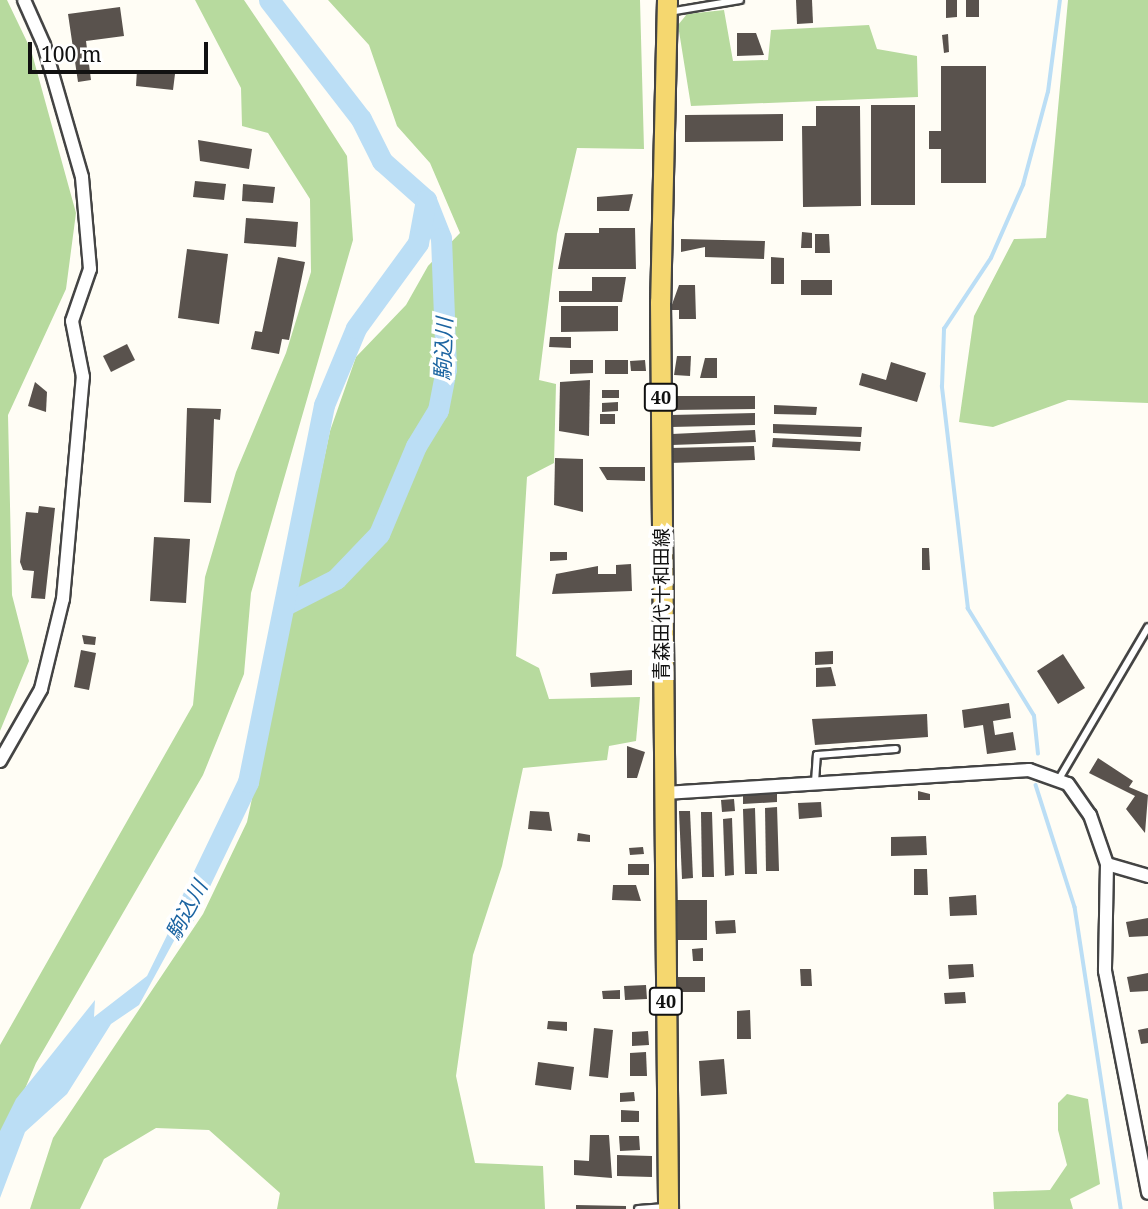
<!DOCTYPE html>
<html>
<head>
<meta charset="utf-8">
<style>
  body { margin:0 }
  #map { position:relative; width:1148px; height:1209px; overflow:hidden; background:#fffdf5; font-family:"Noto Serif","Noto Sans JP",serif }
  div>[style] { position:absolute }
  .forest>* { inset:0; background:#b7da9e }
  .water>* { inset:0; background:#bbdef5 }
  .stream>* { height:3.5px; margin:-1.75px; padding:0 1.75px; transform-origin:1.75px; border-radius:1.75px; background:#bbdef5 }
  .river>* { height:21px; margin:-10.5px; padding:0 10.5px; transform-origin:10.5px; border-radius:10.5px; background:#bbdef5 }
  .building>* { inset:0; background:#59524d }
  .roads { filter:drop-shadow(2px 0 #444) drop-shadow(-2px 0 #444) drop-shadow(0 2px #444) drop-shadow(0 -2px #444) }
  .service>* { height:6px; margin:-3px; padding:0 3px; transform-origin:3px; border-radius:3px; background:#fff }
  .minor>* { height:12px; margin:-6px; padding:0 6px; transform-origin:6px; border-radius:6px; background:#fff }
  .primary>* { height:19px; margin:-9.5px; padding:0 9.5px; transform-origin:9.5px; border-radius:9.5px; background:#f5d76f }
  span { translate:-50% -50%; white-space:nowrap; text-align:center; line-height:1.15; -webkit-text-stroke:7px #fff; paint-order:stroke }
  .shield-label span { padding:2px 5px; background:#fff; border:2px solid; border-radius:5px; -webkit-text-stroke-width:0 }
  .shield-label { font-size:18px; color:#111; font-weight:700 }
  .street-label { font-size:19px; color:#111 }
  .water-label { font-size:21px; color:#1b64a1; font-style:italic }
  .scale { position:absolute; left:28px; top:42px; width:180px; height:32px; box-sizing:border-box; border:4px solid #111; border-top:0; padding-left:9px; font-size:21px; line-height:24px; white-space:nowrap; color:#111; -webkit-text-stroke:5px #fff; paint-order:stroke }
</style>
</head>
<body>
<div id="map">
  <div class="forest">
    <i style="clip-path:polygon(0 0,7px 0,31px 50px,76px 213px,66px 289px,8px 415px,12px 595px,29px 661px,0 731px)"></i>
    <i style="clip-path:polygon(195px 0,244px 0,300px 83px,347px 156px,353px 240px,251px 593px,244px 674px,203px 775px,36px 1063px,0 1147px,0 1045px,193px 705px,205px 577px,236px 472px,286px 353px,311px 272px,310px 199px,268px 133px,242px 126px,241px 88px)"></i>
    <i style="clip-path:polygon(328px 0,640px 0,644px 149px,577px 148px,557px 234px,539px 380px,556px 384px,554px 463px,527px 477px,516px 656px,539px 668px,549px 699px,640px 697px,636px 741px,609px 746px,607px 760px,523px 768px,502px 866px,473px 955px,456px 1076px,475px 1163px,543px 1166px,545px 1209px,277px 1209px,280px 1193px,209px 1130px,156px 1128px,104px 1159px,80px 1209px,30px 1209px,53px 1138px,203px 914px,247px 822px,330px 431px,356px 357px,406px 305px,428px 266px,460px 233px,430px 163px,397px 126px,369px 45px)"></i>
    <i style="clip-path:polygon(1068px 0,1148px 0,1148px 403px,1068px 400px,993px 427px,959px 422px,974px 316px,1014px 239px,1046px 238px)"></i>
    <i style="clip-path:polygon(724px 10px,733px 61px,768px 60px,771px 30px,869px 25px,877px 49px,917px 56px,918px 97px,691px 106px,678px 25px,687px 14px)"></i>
    <i style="clip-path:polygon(1067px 1094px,1088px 1099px,1100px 1184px,1070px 1199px,1073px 1209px,994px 1209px,993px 1192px,1050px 1190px,1067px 1165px,1058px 1130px,1058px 1103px)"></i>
  </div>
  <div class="water">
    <i style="clip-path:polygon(206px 882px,139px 1005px,111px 1024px,67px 1094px,25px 1132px,0 1198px,0 1131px,16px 1099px,95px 1000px,94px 1017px,147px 976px,177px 915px)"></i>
  </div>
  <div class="stream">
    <i style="left:1038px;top:754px;width:38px;rotate:-96deg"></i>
    <i style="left:1034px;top:716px;width:126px;rotate:-121.7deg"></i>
    <i style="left:968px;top:609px;width:224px;rotate:-96.7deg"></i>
    <i style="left:942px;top:387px;width:58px;rotate:-88deg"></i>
    <i style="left:944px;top:329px;width:85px;rotate:-56.5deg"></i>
    <i style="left:991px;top:258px;width:80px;rotate:-66.3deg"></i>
    <i style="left:1023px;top:185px;width:96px;rotate:-75deg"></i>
    <i style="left:1048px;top:92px;width:93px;rotate:-82.6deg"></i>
    <i style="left:1036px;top:785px;width:128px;rotate:72.3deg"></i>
    <i style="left:1075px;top:907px;width:305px;rotate:81.3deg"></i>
  </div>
  <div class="river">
    <i style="left:269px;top:0;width:150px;rotate:52.3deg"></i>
    <i style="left:361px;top:119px;width:47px;rotate:63.4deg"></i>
    <i style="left:382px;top:161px;width:59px;rotate:41.6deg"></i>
    <i style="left:426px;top:200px;width:41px;rotate:68.5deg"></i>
    <i style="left:441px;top:238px;width:131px;rotate:87.8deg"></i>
    <i style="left:446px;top:369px;width:42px;rotate:101deg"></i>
    <i style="left:438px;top:410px;width:42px;rotate:121.4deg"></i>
    <i style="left:416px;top:446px;width:95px;rotate:112.8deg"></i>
    <i style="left:379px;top:534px;width:62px;rotate:133.7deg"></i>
    <i style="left:336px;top:579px;width:57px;rotate:153deg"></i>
    <i style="left:183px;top:917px;width:150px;rotate:-64.3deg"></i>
    <i style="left:248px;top:782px;width:385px;rotate:-78.6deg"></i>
    <i style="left:324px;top:405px;width:83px;rotate:-67.4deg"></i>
    <i style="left:356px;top:328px;width:105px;rotate:-53.9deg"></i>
    <i style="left:418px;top:243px;width:44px;rotate:-79.5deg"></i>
  </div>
  <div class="building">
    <i style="clip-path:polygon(796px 0,812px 0,813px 23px,797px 24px)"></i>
    <i style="clip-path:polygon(946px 0,957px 0,957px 17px,946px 18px)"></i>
    <i style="clip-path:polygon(966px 0,979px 0,979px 17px,966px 17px)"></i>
    <i style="clip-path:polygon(120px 7px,124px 36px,86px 41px,91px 80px,78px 82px,68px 14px)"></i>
    <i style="clip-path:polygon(737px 33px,756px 33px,764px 55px,737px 56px)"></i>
    <i style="clip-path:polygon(948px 34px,949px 52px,944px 53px,942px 35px)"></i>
    <i style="clip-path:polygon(941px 66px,986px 66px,986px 183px,941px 183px,941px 149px,929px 149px,929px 131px,941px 131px)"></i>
    <i style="clip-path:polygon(137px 70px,175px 74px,173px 90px,136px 86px)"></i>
    <i style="clip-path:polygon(871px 105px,915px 105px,915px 205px,871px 205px)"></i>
    <i style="clip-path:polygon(816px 106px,860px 106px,861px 206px,803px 207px,802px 126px,816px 126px)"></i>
    <i style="clip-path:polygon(783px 114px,783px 141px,685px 142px,685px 115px)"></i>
    <i style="clip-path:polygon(198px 140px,252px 149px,249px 169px,200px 161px)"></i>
    <i style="clip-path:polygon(195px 181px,226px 184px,224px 200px,193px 197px)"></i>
    <i style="clip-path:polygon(243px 184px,275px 187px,273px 203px,242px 201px)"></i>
    <i style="clip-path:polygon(633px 194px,629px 211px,597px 211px,597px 197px)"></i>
    <i style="clip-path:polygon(246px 218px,298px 222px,296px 247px,244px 243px)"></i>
    <i style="clip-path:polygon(599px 228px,635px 228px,636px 269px,558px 269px,565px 233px,599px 233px)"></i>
    <i style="clip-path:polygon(802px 232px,812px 233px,812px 248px,801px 248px)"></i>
    <i style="clip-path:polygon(815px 234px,829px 234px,830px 253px,815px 253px)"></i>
    <i style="clip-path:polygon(681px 239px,765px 241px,764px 259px,705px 257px,705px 247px,681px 252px)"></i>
    <i style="clip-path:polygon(187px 249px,228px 254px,219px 324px,178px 318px)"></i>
    <i style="clip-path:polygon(278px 257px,305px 262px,289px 340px,282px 339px,279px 354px,251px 349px,255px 331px,262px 332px)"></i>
    <i style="clip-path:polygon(771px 257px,784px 258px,784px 284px,771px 284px)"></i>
    <i style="clip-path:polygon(592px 277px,626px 277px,622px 302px,559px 302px,559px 291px,592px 291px)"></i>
    <i style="clip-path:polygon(801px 280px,832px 280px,832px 295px,801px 295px)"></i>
    <i style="clip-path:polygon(679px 285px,695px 285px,696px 319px,679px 319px,679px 310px,670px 310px)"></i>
    <i style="clip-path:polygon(561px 306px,618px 306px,618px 331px,561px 332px)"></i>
    <i style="clip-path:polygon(550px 337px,571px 337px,571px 348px,549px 347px)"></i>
    <i style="clip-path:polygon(127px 344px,135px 360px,111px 372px,103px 356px)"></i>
    <i style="clip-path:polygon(677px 356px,691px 356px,690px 376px,674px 375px)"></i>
    <i style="clip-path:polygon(705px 358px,717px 358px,717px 378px,700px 378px)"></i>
    <i style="clip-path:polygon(570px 360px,593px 360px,593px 373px,570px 374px)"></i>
    <i style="clip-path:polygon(605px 360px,628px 360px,628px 374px,605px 374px)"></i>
    <i style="clip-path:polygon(645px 360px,646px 371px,631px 371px,630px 361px)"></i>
    <i style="clip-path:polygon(891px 362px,926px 373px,917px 402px,859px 385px,862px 373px,886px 380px)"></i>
    <i style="clip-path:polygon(590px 380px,589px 436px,559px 431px,560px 382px)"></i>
    <i style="clip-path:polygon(35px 382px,47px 392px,46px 412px,28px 406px)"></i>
    <i style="clip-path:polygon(602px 390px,619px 390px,619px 398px,602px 398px)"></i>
    <i style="clip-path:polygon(671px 396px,755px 396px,755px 409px,671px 410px)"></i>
    <i style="clip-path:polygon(618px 402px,618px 411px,602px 412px,602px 403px)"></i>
    <i style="clip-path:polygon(774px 405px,817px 407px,816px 415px,774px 414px)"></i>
    <i style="clip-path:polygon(187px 408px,221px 409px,220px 420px,214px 419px,211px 503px,184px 502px)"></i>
    <i style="clip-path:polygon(755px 413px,755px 425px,671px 427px,671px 415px)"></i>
    <i style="clip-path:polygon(600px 414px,615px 414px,615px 424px,600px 424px)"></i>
    <i style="clip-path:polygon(773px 424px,862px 427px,861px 437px,773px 433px)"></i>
    <i style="clip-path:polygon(755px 430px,756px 442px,672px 445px,672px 434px)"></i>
    <i style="clip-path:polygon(773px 438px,861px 442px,860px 451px,772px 447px)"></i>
    <i style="clip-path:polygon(754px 446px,755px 460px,670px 463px,670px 448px)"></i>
    <i style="clip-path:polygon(555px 458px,583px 459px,583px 512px,554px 505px)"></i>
    <i style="clip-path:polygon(599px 467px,645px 467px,645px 481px,607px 480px)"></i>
    <i style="clip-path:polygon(39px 506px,55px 508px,45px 599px,31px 598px,34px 571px,23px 570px,20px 562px,26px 512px,38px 513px)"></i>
    <i style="clip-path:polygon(154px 537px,190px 539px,186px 603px,150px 601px)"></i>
    <i style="clip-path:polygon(922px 548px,929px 548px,930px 570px,922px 570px)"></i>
    <i style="clip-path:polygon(550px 552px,567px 552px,567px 560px,550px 561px)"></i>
    <i style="clip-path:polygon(631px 564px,632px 591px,552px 594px,556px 574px,598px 566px,598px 574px,616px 574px,616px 565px)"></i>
    <i style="clip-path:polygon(82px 635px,96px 637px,95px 645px,84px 644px)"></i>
    <i style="clip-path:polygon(81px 650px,96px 653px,89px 690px,74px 687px)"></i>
    <i style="clip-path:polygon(833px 651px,833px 664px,815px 665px,815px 652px)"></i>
    <i style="clip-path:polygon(1063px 654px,1085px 688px,1058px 704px,1037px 671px)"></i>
    <i style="clip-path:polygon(831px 667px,836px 686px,816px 687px,816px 668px)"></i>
    <i style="clip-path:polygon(632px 670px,632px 685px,591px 687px,590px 673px)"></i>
    <i style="clip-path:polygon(1009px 703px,1011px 718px,993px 721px,995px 735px,1013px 732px,1016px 750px,987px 754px,983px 725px,964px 728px,962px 710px)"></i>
    <i style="clip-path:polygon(927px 714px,928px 737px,815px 745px,812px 719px)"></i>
    <i style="clip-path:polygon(627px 746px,645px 752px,637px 778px,627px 778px)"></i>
    <i style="clip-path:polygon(1098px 758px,1133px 781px,1129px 787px,1148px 795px,1145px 833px,1126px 809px,1135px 796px,1089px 773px)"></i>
    <i style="clip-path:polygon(918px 791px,930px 794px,930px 800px,918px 800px)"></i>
    <i style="clip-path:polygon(777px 794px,777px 802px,743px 804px,743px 795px)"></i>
    <i style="clip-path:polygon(734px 799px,735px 811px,722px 812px,721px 800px)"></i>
    <i style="clip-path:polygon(821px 802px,822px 817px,799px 819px,798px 803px)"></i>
    <i style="clip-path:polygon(777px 807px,779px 871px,766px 871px,765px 808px)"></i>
    <i style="clip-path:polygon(755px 808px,757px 874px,745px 874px,743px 809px)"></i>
    <i style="clip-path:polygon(530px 811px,549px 812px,552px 831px,528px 829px)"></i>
    <i style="clip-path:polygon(679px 811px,690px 811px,693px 878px,682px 879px)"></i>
    <i style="clip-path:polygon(701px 812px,712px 812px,714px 877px,702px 877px)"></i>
    <i style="clip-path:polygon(732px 818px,734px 875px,725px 876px,723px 819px)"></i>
    <i style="clip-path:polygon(578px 833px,590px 835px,590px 842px,577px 841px)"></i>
    <i style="clip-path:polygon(926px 836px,927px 855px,891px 856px,891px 837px)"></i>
    <i style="clip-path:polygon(643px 847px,644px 854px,630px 855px,629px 848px)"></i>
    <i style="clip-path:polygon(628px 864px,649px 864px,649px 875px,628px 875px)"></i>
    <i style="clip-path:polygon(914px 869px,927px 869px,928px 895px,914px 895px)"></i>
    <i style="clip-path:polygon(613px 885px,636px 885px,641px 901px,612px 900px)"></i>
    <i style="clip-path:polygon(976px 895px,977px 915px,950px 916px,949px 897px)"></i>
    <i style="clip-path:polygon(677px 900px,707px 900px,707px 940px,678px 940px)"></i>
    <i style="clip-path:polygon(1148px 918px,1148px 936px,1129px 937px,1126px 922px)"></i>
    <i style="clip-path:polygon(735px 920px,736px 933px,716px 934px,715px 921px)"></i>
    <i style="clip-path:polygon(703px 948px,703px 961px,693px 961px,692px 949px)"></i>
    <i style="clip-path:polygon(973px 964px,974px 977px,949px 979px,948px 965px)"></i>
    <i style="clip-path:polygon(800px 969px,811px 969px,812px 986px,801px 986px)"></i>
    <i style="clip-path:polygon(1148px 973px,1148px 991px,1130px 992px,1127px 977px)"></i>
    <i style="clip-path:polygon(677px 977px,705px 977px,705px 992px,677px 992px)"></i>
    <i style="clip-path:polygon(646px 985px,647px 999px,625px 1000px,624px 986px)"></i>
    <i style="clip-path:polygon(620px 990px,620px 999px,603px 999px,602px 991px)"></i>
    <i style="clip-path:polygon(965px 992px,966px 1003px,945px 1004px,944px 993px)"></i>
    <i style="clip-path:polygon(750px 1010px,751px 1039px,737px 1039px,737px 1011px)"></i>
    <i style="clip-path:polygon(548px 1021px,567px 1022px,567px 1031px,547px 1029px)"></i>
    <i style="clip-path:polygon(594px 1028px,613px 1030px,608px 1078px,589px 1076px)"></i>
    <i style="clip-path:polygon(1148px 1028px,1148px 1043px,1141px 1044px,1138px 1030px)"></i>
    <i style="clip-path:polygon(648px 1031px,649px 1045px,632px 1046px,632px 1032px)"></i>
    <i style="clip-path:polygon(646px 1052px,647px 1076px,630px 1076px,630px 1053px)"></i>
    <i style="clip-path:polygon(724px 1059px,727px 1094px,701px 1096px,699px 1061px)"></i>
    <i style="clip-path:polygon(538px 1062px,574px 1067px,571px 1090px,535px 1085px)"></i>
    <i style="clip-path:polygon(634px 1092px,635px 1101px,620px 1102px,620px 1093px)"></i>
    <i style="clip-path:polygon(621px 1110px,639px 1111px,639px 1122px,621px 1122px)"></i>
    <i style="clip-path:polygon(590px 1135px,609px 1135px,612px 1178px,574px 1175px,574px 1160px,589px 1161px)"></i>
    <i style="clip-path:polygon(619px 1136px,639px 1136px,640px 1150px,620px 1151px)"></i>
    <i style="clip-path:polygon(617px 1155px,652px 1156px,652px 1177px,617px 1176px)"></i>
    <i style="clip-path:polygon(576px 1205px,626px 1206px,626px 1209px,576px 1209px)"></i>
  </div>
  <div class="roads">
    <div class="service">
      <i style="left:669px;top:12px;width:72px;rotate:-9.6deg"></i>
      <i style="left:1059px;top:779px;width:176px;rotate:-59.6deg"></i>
      <i style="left:815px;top:782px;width:27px;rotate:-86deg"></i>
      <i style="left:817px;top:755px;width:79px;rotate:-4.3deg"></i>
      <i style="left:638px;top:1209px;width:28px;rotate:-4deg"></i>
    </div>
    <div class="minor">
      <i style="left:0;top:761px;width:83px;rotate:-60.3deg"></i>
      <i style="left:41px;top:689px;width:93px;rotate:-76.3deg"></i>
      <i style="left:63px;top:599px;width:223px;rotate:-84.9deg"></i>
      <i style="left:83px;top:377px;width:57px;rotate:-101.1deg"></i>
      <i style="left:72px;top:321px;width:55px;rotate:-70.9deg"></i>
      <i style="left:90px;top:269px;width:92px;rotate:-95deg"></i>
      <i style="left:82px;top:177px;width:137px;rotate:-106.1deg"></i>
      <i style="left:44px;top:45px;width:49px;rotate:-114deg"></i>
      <i style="left:665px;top:793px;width:365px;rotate:-3.6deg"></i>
      <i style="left:1029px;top:770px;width:41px;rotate:19.7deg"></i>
      <i style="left:1068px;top:784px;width:38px;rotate:55deg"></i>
      <i style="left:1090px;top:815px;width:52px;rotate:70.9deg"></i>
      <i style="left:1107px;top:864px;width:107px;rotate:91.1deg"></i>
      <i style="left:1105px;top:971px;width:226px;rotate:79deg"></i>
      <i style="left:1107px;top:864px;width:43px;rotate:16.3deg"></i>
    </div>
    <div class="primary">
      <i style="left:667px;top:0;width:302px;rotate:91.3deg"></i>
      <i style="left:660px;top:302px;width:907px;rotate:89.49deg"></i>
    </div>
  </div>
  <div class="shield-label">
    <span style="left:661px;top:397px">40</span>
    <span style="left:666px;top:1001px">40</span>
  </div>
  <div class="street-label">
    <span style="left:662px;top:604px;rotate:-90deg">青森田代十和田線</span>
  </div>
  <div class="water-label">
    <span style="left:443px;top:349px;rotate:-88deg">駒込川</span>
    <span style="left:186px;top:910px;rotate:-62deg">駒込川</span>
  </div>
  <div class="scale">100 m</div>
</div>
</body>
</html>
